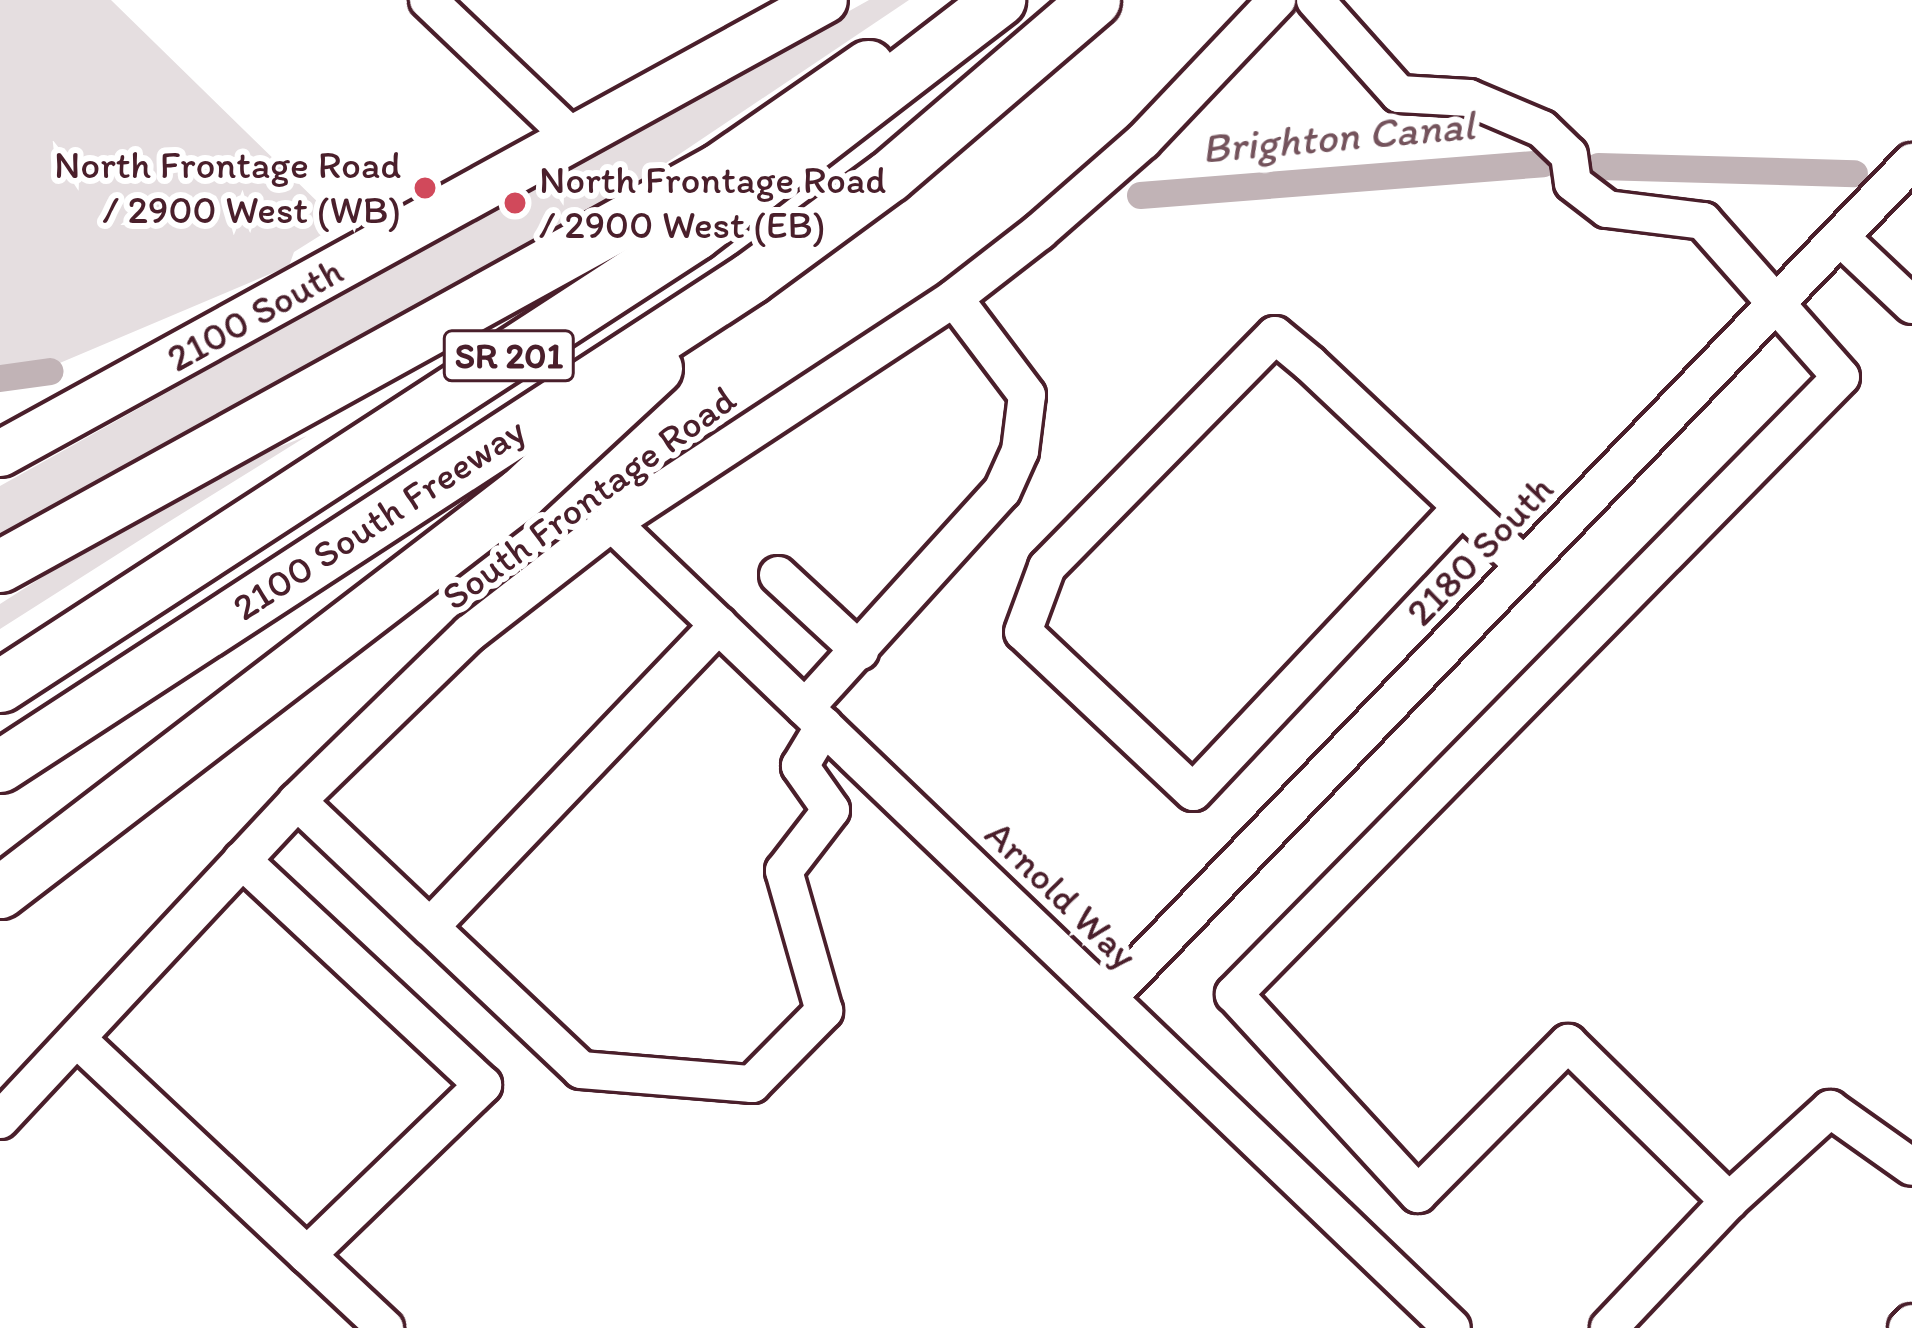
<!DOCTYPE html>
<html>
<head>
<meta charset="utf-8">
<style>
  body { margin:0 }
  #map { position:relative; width:1912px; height:1328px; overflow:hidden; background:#fff; font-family:Itim,sans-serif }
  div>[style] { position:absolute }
  .green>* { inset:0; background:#e5dee0 }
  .canal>* { height:27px; margin:-13.5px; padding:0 13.5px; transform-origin:13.5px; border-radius:13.5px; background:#c1b3b6 }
  .roads { filter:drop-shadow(3px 0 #4a1f2b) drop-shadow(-3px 0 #4a1f2b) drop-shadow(0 3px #4a1f2b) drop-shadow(0 -3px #4a1f2b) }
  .minor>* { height:36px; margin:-18px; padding:0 18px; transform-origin:18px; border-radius:18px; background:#fff }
  .major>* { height:45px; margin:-22.5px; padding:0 22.5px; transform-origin:22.5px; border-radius:22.5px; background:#fff }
  .highway>* { height:51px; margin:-25.5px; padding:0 25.5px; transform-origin:25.5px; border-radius:25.5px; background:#fff }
  .dots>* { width:33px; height:33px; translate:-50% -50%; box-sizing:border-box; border:6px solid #fff; border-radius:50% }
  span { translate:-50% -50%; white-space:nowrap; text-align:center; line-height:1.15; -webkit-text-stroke:12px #fff; paint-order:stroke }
  .shield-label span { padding:3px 9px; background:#fff; border:3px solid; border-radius:9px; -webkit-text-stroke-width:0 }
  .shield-label { font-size:36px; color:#4a1f2b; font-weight:700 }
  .poi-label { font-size:39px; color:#4a1f2b }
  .right { translate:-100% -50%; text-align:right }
  .left { translate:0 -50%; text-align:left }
  .street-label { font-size:39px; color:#4a1f2b }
  .water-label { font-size:42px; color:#74535c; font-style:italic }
</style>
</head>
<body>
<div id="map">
  <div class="green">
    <i style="clip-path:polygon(0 0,111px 0,329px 213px,329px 230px,294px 252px,289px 266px,55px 365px,0 372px)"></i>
    <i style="clip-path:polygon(869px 0,909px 0,629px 188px,0 537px,0 486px)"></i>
    <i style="clip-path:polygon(307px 436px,162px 526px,0 629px,0 604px,75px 556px,250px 458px)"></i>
  </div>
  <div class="canal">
    <i style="left:1598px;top:166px;width:256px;rotate:1.6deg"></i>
    <i style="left:1140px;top:195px;width:404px;rotate:-4.5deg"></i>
    <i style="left:0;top:378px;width:50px;rotate:-8deg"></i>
  </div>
  <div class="roads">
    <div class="minor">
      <i style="left:428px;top:0;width:204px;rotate:43.6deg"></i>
      <i style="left:1315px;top:0;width:126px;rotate:48.2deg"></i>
      <i style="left:1399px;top:94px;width:70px;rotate:3.3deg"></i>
      <i style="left:1469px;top:98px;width:79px;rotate:23deg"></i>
      <i style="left:1542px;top:129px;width:37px;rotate:44deg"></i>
      <i style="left:1569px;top:155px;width:28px;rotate:82deg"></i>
      <i style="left:1573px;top:183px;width:43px;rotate:37.4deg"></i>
      <i style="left:1607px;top:209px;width:97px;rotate:7.1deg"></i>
      <i style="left:1703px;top:221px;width:208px;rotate:48.5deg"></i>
      <i style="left:1841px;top:377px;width:866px;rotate:134.53deg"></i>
      <i style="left:1234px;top:994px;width:272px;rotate:47.4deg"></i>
      <i style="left:1418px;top:1194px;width:213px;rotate:-45.2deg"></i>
      <i style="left:1568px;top:1043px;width:226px;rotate:44.5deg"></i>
      <i style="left:1729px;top:1201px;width:175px;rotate:133.4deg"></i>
      <i style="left:1840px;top:237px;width:99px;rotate:43.4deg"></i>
      <i style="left:1461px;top:508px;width:390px;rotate:133.3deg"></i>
      <i style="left:1193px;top:792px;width:233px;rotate:-136.7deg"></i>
      <i style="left:1023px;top:632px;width:69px;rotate:-69.7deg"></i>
      <i style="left:1047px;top:567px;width:325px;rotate:-45.5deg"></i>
      <i style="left:1275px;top:335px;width:45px;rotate:39.6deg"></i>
      <i style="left:1310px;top:364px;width:294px;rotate:43.3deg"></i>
      <i style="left:612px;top:523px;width:1163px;rotate:43.78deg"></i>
      <i style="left:778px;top:575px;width:112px;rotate:42.8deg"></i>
      <i style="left:805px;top:708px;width:293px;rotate:-47.8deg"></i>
      <i style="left:1002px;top:491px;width:44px;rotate:-65.8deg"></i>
      <i style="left:1020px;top:451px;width:56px;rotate:-82.9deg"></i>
      <i style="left:1027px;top:395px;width:121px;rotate:-127deg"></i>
      <i style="left:297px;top:801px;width:183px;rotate:43.5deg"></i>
      <i style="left:430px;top:927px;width:418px;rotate:-46.3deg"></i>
      <i style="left:430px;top:927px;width:208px;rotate:43.4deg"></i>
      <i style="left:581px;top:1070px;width:172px;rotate:4.7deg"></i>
      <i style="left:752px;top:1084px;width:103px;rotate:-45.4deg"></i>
      <i style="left:824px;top:1011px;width:146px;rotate:-105.9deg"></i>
      <i style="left:784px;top:871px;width:77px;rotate:-52.4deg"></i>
      <i style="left:831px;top:810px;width:54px;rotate:-125.2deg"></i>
      <i style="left:800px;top:766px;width:47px;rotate:-59deg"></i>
      <i style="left:1108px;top:998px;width:1160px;rotate:-46.12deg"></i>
      <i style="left:77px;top:1039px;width:316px;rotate:43.2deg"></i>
      <i style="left:307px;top:1255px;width:245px;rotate:-44deg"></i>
      <i style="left:483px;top:1085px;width:330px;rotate:-137deg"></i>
      <i style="left:0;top:1120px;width:436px;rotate:-47deg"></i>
      <i style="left:297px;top:801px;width:241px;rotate:-44.2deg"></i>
      <i style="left:470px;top:633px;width:180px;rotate:-37.8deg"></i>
      <i style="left:612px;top:523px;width:409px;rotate:-33.3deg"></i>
      <i style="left:954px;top:298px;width:108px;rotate:-37.8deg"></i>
      <i style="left:1039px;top:232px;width:138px;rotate:-41.2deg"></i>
      <i style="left:1143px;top:141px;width:195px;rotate:-46.5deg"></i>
      <i style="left:1729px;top:1201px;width:137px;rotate:-42.3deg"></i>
      <i style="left:1830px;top:1109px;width:100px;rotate:35.3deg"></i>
      <i style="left:307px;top:1255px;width:107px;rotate:43.1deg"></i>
      <i style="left:1907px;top:1328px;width:7px;rotate:-45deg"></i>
    </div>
    <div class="major">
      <i style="left:0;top:453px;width:940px;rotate:-28.8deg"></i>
    </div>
    <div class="highway">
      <i style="left:0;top:566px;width:821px;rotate:-28.91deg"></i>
      <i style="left:719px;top:169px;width:181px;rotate:-34.7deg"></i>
      <i style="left:0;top:686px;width:829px;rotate:-33.04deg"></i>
      <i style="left:695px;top:234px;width:384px;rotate:-37.6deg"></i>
      <i style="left:0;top:766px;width:895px;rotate:-33.05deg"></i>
      <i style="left:750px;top:278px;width:172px;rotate:-36.3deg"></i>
      <i style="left:889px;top:176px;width:270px;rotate:-40.6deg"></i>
      <i style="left:0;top:892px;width:656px;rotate:-37.45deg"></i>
      <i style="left:521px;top:493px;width:184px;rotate:-42.8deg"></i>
    </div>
  </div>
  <div class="dots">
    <i style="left:425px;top:188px;background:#d1495b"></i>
    <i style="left:515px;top:203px;background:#d1495b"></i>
  </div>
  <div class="shield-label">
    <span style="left:509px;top:356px">SR 201</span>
  </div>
  <div class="poi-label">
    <span class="right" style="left:401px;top:188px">North Frontage Road<br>/ 2900 West (WB)</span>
    <span class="left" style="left:539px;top:203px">North Frontage Road<br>/ 2900 West (EB)</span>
  </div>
  <div class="street-label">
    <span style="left:255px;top:315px;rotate:-29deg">2100 South</span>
    <span style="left:589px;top:498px;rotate:-36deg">South Frontage Road</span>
    <span style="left:379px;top:519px;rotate:-33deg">2100 South Freeway</span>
    <span style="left:1480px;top:551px;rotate:-46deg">2180 South</span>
    <span style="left:1061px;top:895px;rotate:44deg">Arnold Way</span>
  </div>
  <div class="water-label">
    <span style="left:1338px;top:137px;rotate:-5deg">Brighton Canal</span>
  </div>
</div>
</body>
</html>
